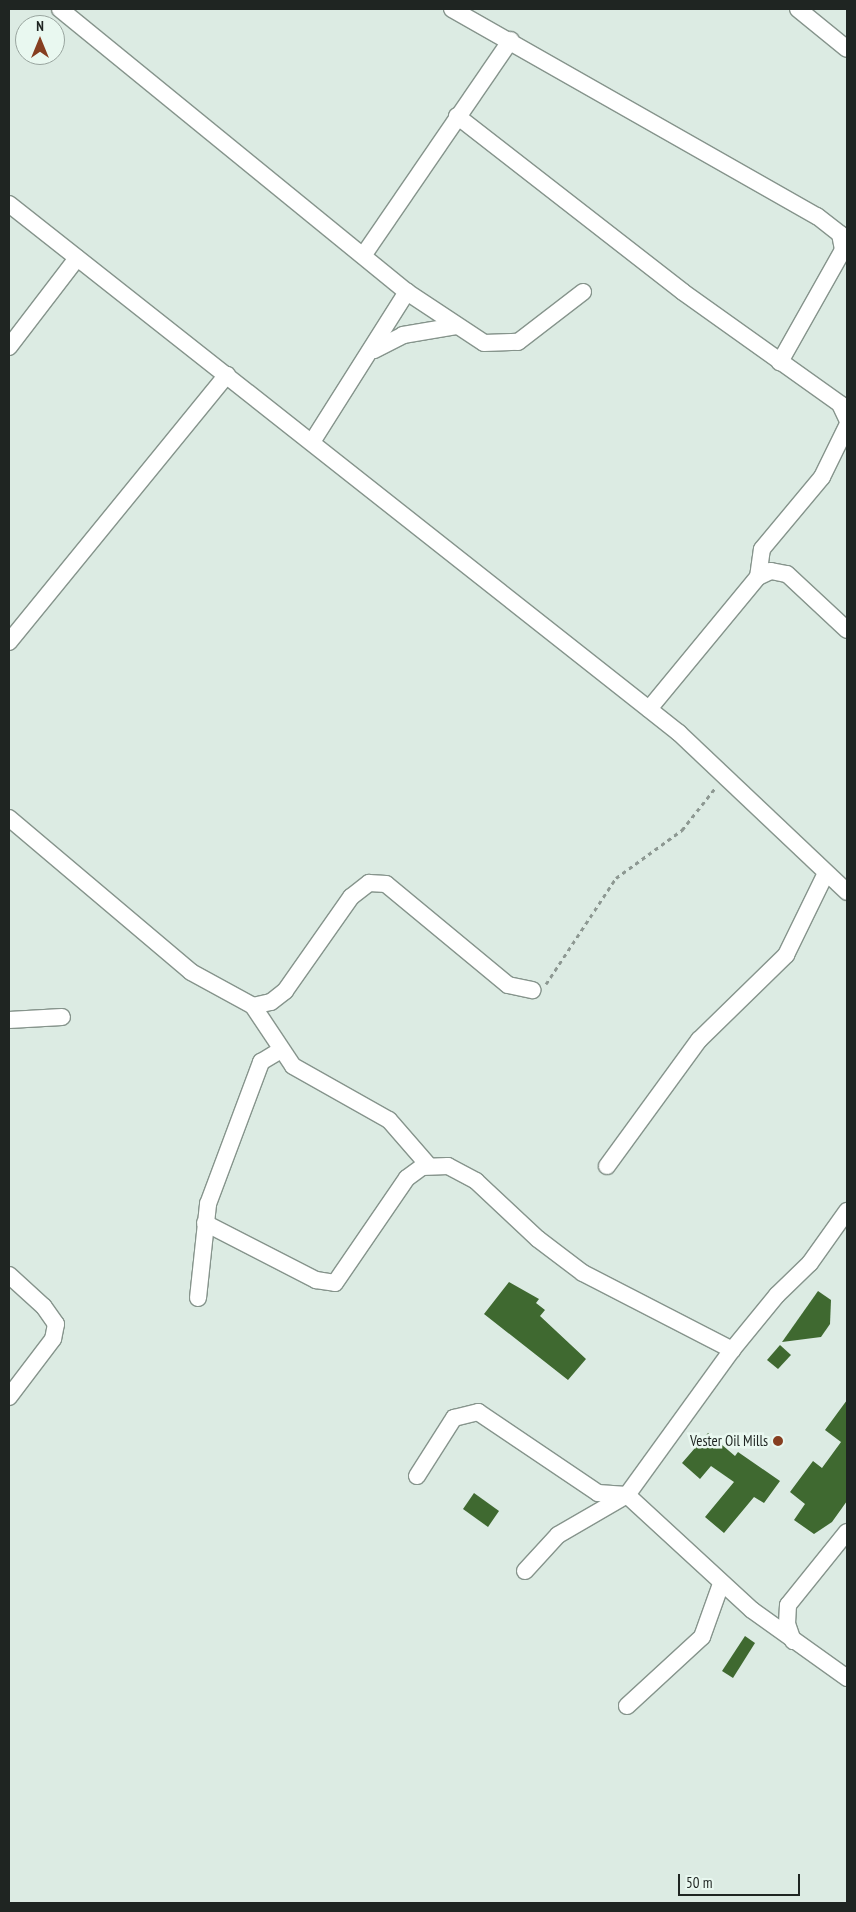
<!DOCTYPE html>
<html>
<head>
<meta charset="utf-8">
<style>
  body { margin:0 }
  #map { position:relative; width:856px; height:1912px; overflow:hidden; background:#dcebe3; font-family:"PT Sans Narrow",sans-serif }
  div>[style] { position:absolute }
  .building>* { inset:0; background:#3f6930 }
  .path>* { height:3px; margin-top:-1.5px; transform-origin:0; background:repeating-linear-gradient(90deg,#8d9892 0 4px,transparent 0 8px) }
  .roads { filter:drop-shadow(1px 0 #86948c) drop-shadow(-1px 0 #86948c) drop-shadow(0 1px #86948c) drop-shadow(0 -1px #86948c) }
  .street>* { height:16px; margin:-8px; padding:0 8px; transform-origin:8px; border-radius:8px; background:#fff }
  .dots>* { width:14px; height:14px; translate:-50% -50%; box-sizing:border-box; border:2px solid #e9f8f0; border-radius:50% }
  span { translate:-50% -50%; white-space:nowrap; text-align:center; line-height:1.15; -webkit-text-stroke:5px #e9f8f0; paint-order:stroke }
  .poi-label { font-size:15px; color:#1f2522 }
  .right { translate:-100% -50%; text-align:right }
  .frame { position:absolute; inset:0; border:10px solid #1f2522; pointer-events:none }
  .north { position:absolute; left:15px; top:15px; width:50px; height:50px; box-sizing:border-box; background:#e9f8f0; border:1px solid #98a49e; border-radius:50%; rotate:0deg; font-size:14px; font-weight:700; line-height:20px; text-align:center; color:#1f2522 }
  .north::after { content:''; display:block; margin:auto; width:18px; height:22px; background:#863e20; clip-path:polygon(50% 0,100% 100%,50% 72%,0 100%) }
  .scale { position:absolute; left:678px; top:1874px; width:122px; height:22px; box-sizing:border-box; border:2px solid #1f2522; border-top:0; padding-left:6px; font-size:15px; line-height:18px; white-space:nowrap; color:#1f2522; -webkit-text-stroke:4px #e9f8f0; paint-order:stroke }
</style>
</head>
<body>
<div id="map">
  <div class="building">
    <i style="clip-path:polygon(509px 1282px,539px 1299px,536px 1303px,545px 1310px,540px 1316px,586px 1359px,568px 1380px,484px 1314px)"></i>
    <i style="clip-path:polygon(818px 1291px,831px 1300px,830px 1324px,821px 1337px,782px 1342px)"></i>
    <i style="clip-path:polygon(780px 1345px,791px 1355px,778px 1369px,767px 1360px)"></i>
    <i style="clip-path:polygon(847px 1400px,847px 1501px,832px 1522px,814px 1534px,794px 1520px,805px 1504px,790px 1492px,813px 1461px,822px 1468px,841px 1442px,825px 1430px)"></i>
    <i style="clip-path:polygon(708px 1433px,735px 1456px,738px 1452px,780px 1481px,764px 1503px,754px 1497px,724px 1533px,705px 1517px,734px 1482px,711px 1466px,700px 1479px,682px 1463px)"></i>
    <i style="clip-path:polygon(474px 1493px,499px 1511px,488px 1527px,463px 1509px)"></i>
    <i style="clip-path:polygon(745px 1636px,755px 1643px,733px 1678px,722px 1671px)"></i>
  </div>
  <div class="path">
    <i style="left:546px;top:984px;width:127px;rotate:-56.6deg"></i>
    <i style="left:616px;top:878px;width:82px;rotate:-36deg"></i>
    <i style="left:682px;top:830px;width:55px;rotate:-51.7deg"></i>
  </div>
  <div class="roads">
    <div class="street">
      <i style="left:60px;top:9px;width:448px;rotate:39.2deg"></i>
      <i style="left:407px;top:292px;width:92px;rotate:33.5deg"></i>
      <i style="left:484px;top:343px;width:34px;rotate:-2deg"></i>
      <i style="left:518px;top:342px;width:82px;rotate:-37.6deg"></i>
      <i style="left:452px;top:9px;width:420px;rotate:29.6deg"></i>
      <i style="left:817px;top:216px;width:29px;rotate:38deg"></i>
      <i style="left:840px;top:234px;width:16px;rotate:79deg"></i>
      <i style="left:843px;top:250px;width:129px;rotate:119.4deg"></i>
      <i style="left:798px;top:9px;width:63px;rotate:39.2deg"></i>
      <i style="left:457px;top:116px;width:286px;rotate:37.9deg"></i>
      <i style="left:683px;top:292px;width:193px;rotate:35.5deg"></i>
      <i style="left:840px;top:404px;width:17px;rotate:65deg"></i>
      <i style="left:9px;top:204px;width:854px;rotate:38.29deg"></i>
      <i style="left:679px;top:733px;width:231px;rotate:43.4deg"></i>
      <i style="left:365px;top:253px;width:258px;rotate:-55.6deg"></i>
      <i style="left:9px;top:347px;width:112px;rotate:-52.6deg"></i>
      <i style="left:374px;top:350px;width:33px;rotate:-27deg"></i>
      <i style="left:403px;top:335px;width:54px;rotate:-9.6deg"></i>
      <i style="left:312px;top:442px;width:178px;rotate:-57.7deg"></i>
      <i style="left:758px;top:577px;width:28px;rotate:-82deg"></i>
      <i style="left:762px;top:549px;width:94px;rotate:-50.2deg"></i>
      <i style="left:822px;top:477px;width:57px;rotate:-63.9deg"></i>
      <i style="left:9px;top:642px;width:345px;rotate:-50.8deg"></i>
      <i style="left:649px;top:709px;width:171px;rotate:-50.5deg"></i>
      <i style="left:758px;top:577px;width:14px;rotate:-25deg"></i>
      <i style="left:771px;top:571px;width:16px;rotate:11deg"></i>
      <i style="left:787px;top:574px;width:82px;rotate:43deg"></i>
      <i style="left:9px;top:818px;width:238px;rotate:40.2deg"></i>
      <i style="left:191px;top:972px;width:71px;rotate:28.7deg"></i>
      <i style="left:253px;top:1006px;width:72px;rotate:56.3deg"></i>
      <i style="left:293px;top:1066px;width:110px;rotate:29.4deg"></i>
      <i style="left:389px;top:1120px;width:61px;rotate:49deg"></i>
      <i style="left:253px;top:1006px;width:18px;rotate:-13deg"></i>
      <i style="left:271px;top:1002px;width:18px;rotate:-38deg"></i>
      <i style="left:285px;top:991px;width:115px;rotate:-54.9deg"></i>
      <i style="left:351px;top:897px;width:23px;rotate:-38deg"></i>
      <i style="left:369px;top:883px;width:17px;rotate:3deg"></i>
      <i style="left:386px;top:884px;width:158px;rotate:39.6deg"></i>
      <i style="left:508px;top:985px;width:25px;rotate:12deg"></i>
      <i style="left:9px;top:1020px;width:53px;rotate:-3.2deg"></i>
      <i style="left:607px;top:1166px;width:156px;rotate:-53.9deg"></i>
      <i style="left:699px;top:1040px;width:122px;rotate:-44.3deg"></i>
      <i style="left:786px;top:955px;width:91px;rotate:-64deg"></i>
      <i style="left:205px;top:1223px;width:125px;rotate:27.2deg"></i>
      <i style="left:316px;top:1280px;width:19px;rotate:9deg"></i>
      <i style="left:335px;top:1283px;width:127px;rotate:-55.6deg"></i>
      <i style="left:407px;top:1178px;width:19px;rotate:-36deg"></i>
      <i style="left:422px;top:1167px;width:26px;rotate:-2deg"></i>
      <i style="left:448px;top:1166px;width:32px;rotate:28deg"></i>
      <i style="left:476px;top:1181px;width:85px;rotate:43.1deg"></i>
      <i style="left:538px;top:1239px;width:56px;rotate:37.1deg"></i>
      <i style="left:583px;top:1273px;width:168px;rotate:27.3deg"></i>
      <i style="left:9px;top:1275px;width:47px;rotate:42.4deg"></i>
      <i style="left:44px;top:1307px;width:21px;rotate:55deg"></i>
      <i style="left:56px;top:1324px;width:15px;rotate:101deg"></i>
      <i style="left:53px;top:1339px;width:73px;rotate:127.2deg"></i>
      <i style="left:198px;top:1298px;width:95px;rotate:-83.9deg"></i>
      <i style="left:208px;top:1204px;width:152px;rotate:-69.5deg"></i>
      <i style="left:261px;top:1062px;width:21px;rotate:-31deg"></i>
      <i style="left:417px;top:1476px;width:69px;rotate:-57.5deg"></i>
      <i style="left:454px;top:1418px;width:25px;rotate:-14deg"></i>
      <i style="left:478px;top:1412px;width:145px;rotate:34deg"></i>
      <i style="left:598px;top:1493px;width:29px;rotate:4deg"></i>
      <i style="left:627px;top:1495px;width:170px;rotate:42.6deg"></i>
      <i style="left:752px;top:1610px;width:117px;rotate:35.6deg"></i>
      <i style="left:525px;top:1571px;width:49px;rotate:-47.5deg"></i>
      <i style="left:558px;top:1535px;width:80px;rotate:-30.1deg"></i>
      <i style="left:627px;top:1495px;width:179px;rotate:-54.1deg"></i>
      <i style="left:732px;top:1350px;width:71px;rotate:-50.7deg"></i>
      <i style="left:777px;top:1295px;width:46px;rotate:-44.1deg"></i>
      <i style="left:810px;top:1263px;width:64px;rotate:-54.6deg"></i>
      <i style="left:793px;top:1641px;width:18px;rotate:-109deg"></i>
      <i style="left:787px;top:1624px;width:19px;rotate:-87deg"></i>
      <i style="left:788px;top:1605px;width:94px;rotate:-51.1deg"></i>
      <i style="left:627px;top:1706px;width:102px;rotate:-42.6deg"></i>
      <i style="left:702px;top:1637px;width:56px;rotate:-70.3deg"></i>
    </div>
  </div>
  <div class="dots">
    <i style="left:778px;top:1441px;background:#863e20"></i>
  </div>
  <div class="poi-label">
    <span class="right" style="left:768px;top:1441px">Vester Oil Mills</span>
  </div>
  <div class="frame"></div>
  <div class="north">N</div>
  <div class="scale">50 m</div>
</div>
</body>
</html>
